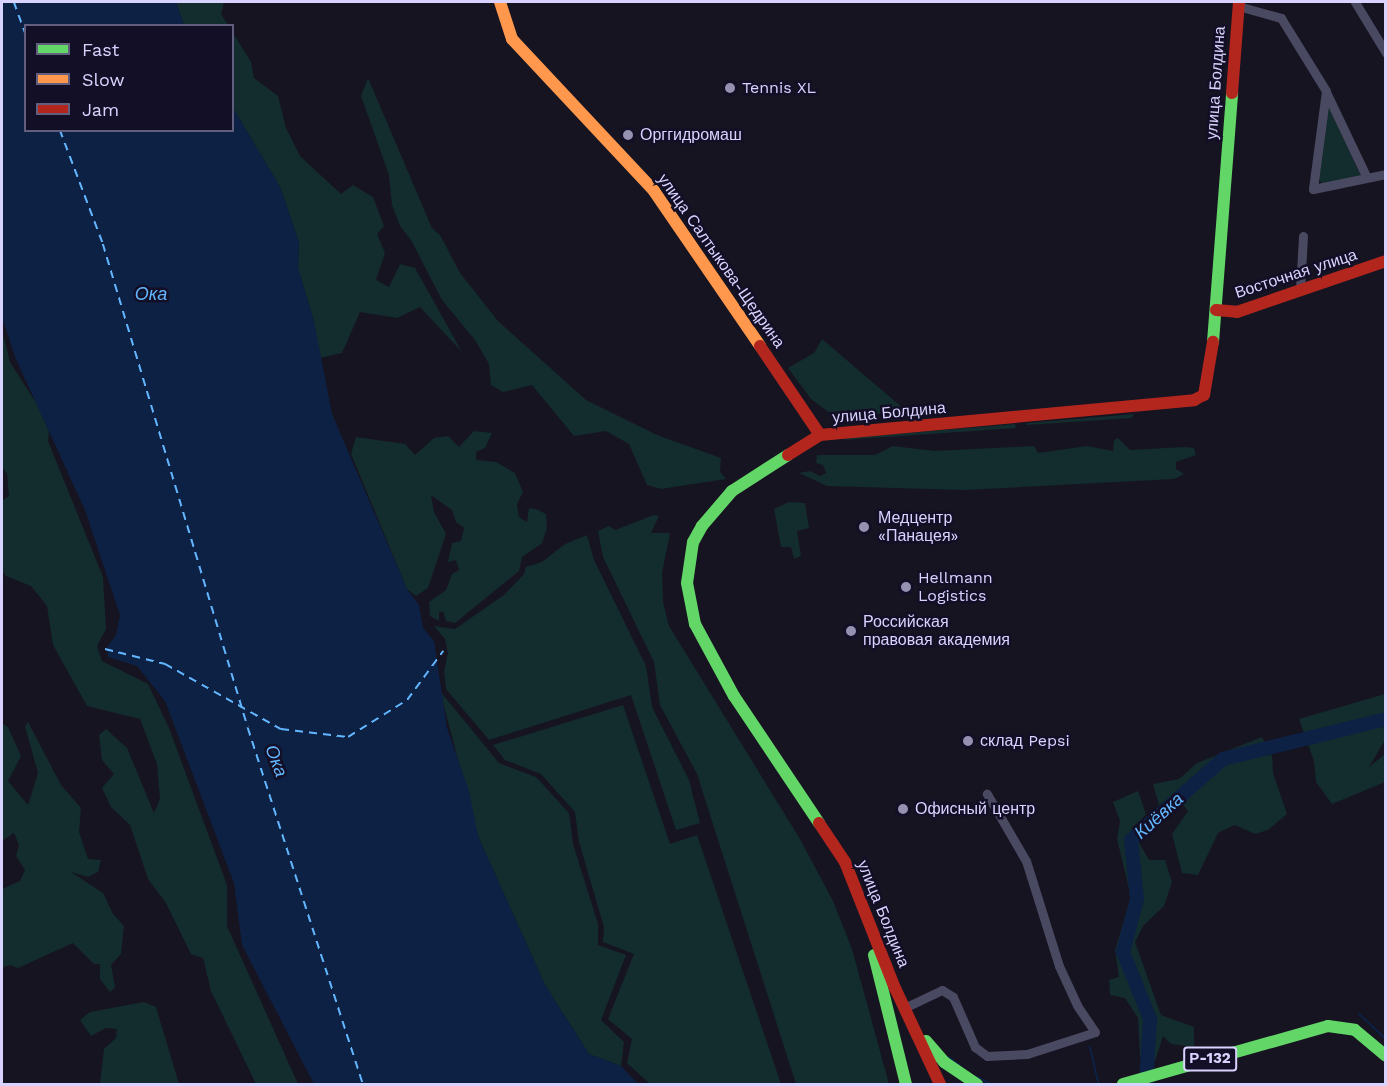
<!DOCTYPE html>
<html>
<head>
<meta charset="utf-8">
<style>
  body { margin:0 }
  #map { position:relative; width:1387px; height:1086px; overflow:hidden; background:#161421; font-family:"Work Sans",sans-serif }
  div>[style] { position:absolute }
  .green>* { inset:0; background:#132c2d }
  .water>* { inset:0; background:#0d2144 }
  .stream>* { height:2px; margin:-1px; padding:0 1px; transform-origin:1px; border-radius:1px; background:#0d2144 }
  .river>* { height:14px; margin:-7px; padding:0 7px; transform-origin:7px; border-radius:7px; background:#0d2144 }
  .ferry>* { height:1.5px; margin-top:-0.75px; transform-origin:0; background:repeating-linear-gradient(90deg,#62b6ff 0 8px,transparent 0 14px) }
  .street>* { height:9px; margin:-4.5px; padding:0 4.5px; transform-origin:4.5px; border-radius:4.5px; background:#4a4962 }
  .fast>* { height:12px; margin:-6px; padding:0 6px; transform-origin:6px; border-radius:6px; background:#63d668 }
  .slow>* { height:12px; margin:-6px; padding:0 6px; transform-origin:6px; border-radius:6px; background:#ff974d }
  .jam>* { height:12px; margin:-6px; padding:0 6px; transform-origin:6px; border-radius:6px; background:#b3261e }
  .dots>* { width:16px; height:16px; translate:-50% -50%; box-sizing:border-box; border:3px solid #130f26; border-radius:50% }
  span { translate:-50% -50%; white-space:nowrap; text-align:center; line-height:1.15; -webkit-text-stroke:5px #130f26; paint-order:stroke }
  .shield-label span { padding:2px 4px; background:#130f26; border:2px solid; border-radius:4px; -webkit-text-stroke-width:0 }
  .shield-label { font-size:15px; color:#d9d4ff; font-weight:700 }
  .street-label { font-size:16px; color:#d9d4ff }
  .poi-label { font-size:16px; color:#d9d4ff }
  .left { translate:0 -50%; text-align:left }
  .water-label { font-size:18px; color:#62b6ff; font-style:italic }
  .frame { position:absolute; inset:0; border:3px solid #d9d4ff; pointer-events:none }
  .legend { position:absolute; left:24px; top:24px; width:210px; height:108px; box-sizing:border-box; background:#130f26; border:2px solid #625e7d; margin:0; padding:8px 10px; list-style:none; font-size:18px; color:#d9d4ff }
  .legend li { display:flex; align-items:center; gap:12px; height:30px }
  .legend b { width:30px; border:2px solid #625e7d }
</style>
</head>
<body>
<div id="map">
  <div class="green">
    <i style="clip-path:polygon(176px 2px,224px 2px,221px 14px,228px 25px,184px 25px)"></i>
    <i style="clip-path:polygon(233px 33px,251px 62px,254px 78px,278px 96px,286px 128px,300px 156px,341px 194px,353px 185px,373px 197px,384px 226px,377px 234px,385px 253px,376px 280px,389px 287px,400px 264px,415px 268px,462px 352px,420px 307px,397px 318px,360px 312px,342px 353px,319px 358px,314px 321px,298px 268px,299px 242px,280px 187px,233px 108px)"></i>
    <i style="clip-path:polygon(368px 78px,432px 228px,440px 235px,460px 273px,498px 321px,586px 400px,657px 435px,721px 458px,720px 472px,726px 479px,661px 489px,647px 485px,629px 444px,606px 431px,574px 436px,532px 385px,503px 392px,491px 385px,489px 364px,475px 340px,442px 300px,411px 240px,400px 226px,392px 205px,389px 175px,361px 96px)"></i>
    <i style="clip-path:polygon(1328px 106px,1361px 176px,1324px 185px,1318px 179px)"></i>
    <i style="clip-path:polygon(2px 330px,10px 362px,38px 406px,49px 432px,48px 441px,103px 577px,106px 629px,97px 646px,102px 661px,148px 684px,169px 728px,227px 885px,227px 926px,298px 1084px,256px 1084px,211px 991px,203px 958px,191px 954px,166px 903px,148px 879px,130px 825px,111px 807px,102px 788px,114px 774px,102px 760px,99px 735px,106px 729px,127px 748px,154px 813px,160px 799px,157px 764px,140px 719px,87px 706px,53px 645px,47px 606px,31px 586px,6px 576px,2px 570px,2px 501px,9px 496px,7px 474px,2px 467px)"></i>
    <i style="clip-path:polygon(822px 339px,904px 409px,849px 420px,831px 414px,811px 399px,788px 368px,814px 353px)"></i>
    <i style="clip-path:polygon(1134px 414px,1131px 418px,1026px 425px,1027px 423px)"></i>
    <i style="clip-path:polygon(1015px 424px,1016px 428px,844px 440px,847px 438px)"></i>
    <i style="clip-path:polygon(474px 431px,492px 433px,485px 448px,476px 452px,476px 460px,496px 462px,515px 473px,523px 492px,517px 504px,519px 517px,527px 522px,529px 508px,536px 509px,546px 514px,547px 528px,542px 543px,522px 557px,519px 571px,455px 623px,446px 621px,443px 611px,439px 613px,439px 621px,430px 616px,429px 602px,446px 590px,452px 574px,459px 570px,456px 560px,448px 562px,452px 543px,461px 541px,464px 528px,456px 522px,452px 510px,431px 495px,434px 512px,446px 534px,428px 588px,416px 596px,407px 589px,351px 454px,356px 437px,405px 444px,415px 455px,434px 438px,448px 436px,459px 447px)"></i>
    <i style="clip-path:polygon(1118px 438px,1130px 450px,1184px 447px,1194px 448px,1196px 455px,1176px 462px,1176px 469px,1184px 474px,1174px 479px,964px 490px,827px 486px,799px 473px,810px 471px,820px 476px,826px 473px,823px 465px,816px 463px,817px 455px,875px 455px,893px 446px,935px 451px,1034px 446px,1038px 453px,1087px 446px,1113px 451px,1114px 440px)"></i>
    <i style="clip-path:polygon(789px 502px,805px 503px,809px 528px,797px 531px,801px 556px,794px 559px,791px 547px,781px 547px,774px 509px)"></i>
    <i style="clip-path:polygon(654px 515px,659px 516px,651px 533px,670px 533px,662px 573px,663px 602px,669px 626px,800px 839px,833px 901px,852px 949px,889px 1084px,796px 1084px,697px 774px,660px 705px,654px 662px,603px 557px,598px 531px,609px 526px,615px 530px)"></i>
    <i style="clip-path:polygon(587px 535px,594px 560px,646px 666px,652px 707px,689px 780px,700px 823px,676px 830px,631px 695px,489px 740px,446px 689px,444px 671px,448px 653px,445px 639px,434px 626px,455px 629px,504px 595px,524px 574px,526px 567px,542px 562px,565px 544px)"></i>
    <i style="clip-path:polygon(440px 691px,499px 763px,536px 777px,569px 813px,573px 844px,598px 924px,598px 945px,626px 955px,601px 1020px,624px 1042px,621px 1066px,589px 1054px,545px 985px,478px 836px)"></i>
    <i style="clip-path:polygon(1385px 694px,1385px 740px,1369px 767px,1385px 754px,1385px 782px,1332px 804px,1316px 782px,1314px 761px,1299px 719px)"></i>
    <i style="clip-path:polygon(623px 705px,670px 844px,697px 835px,781px 1084px,650px 1084px,627px 1063px,632px 1039px,608px 1019px,634px 954px,603px 942px,604px 927px,579px 842px,575px 812px,541px 774px,505px 760px,493px 745px)"></i>
    <i style="clip-path:polygon(28px 722px,61px 785px,81px 808px,79px 832px,88px 859px,101px 860px,98px 872px,88px 877px,71px 872px,103px 893px,113px 914px,124px 926px,121px 954px,111px 965px,115px 987px,110px 992px,100px 979px,100px 964px,94px 964px,73px 943px,18px 968px,10px 965px,2px 968px,2px 889px,20px 881px,25px 870px,16px 856px,19px 845px,14px 833px,2px 841px,2px 723px,8px 727px,21px 756px,8px 781px,28px 805px,38px 773px,25px 726px)"></i>
    <i style="clip-path:polygon(1262px 737px,1272px 756px,1273px 773px,1287px 814px,1268px 830px,1255px 834px,1235px 825px,1218px 833px,1198px 875px,1182px 873px,1172px 834px,1188px 811px,1175px 795px,1159px 805px,1153px 784px,1179px 779px,1197px 763px)"></i>
    <i style="clip-path:polygon(1138px 791px,1146px 814px,1133px 832px,1149px 860px,1165px 860px,1172px 882px,1164px 906px,1143px 926px,1135px 942px,1161px 1015px,1194px 1027px,1194px 1047px,1171px 1044px,1163px 1036px,1155px 1061px,1140px 1056px,1138px 1018px,1125px 998px,1110px 995px,1109px 980px,1119px 977px,1115px 950px,1131px 897px,1117px 839px,1120px 821px,1113px 802px)"></i>
    <i style="clip-path:polygon(144px 1002px,156px 1007px,179px 1084px,100px 1084px,104px 1049px,116px 1038px,117px 1029px,106px 1028px,91px 1036px,80px 1020px,90px 1012px)"></i>
  </div>
  <div class="water">
    <i style="clip-path:polygon(2px 2px,176px 2px,184px 25px,26px 26px,26px 130px,232px 130px,233px 108px,280px 187px,299px 242px,298px 268px,314px 321px,332px 414px,407px 589px,419px 605px,423px 628px,434px 641px,447px 728px,469px 791px,478px 836px,545px 985px,589px 1054px,621px 1066px,638px 1084px,314px 1084px,242px 945px,234px 883px,165px 701px,137px 666px,108px 657px,107px 647px,116px 635px,120px 615px,85px 510px,15px 357px,2px 317px)"></i>
  </div>
  <div class="stream">
    <i style="left:1359px;top:1014px;width:37px;rotate:43deg"></i>
    <i style="left:1090px;top:1047px;width:37px;rotate:77deg"></i>
    <i style="left:949px;top:1057px;width:14px;rotate:39deg"></i>
    <i style="left:977px;top:1077px;width:16px;rotate:27deg"></i>
  </div>
  <div class="river">
    <i style="left:1146px;top:1084px;width:65px;rotate:-86.5deg"></i>
    <i style="left:1150px;top:1019px;width:72px;rotate:-111.9deg"></i>
    <i style="left:1123px;top:952px;width:55px;rotate:-75.2deg"></i>
    <i style="left:1137px;top:899px;width:59px;rotate:-95.8deg"></i>
    <i style="left:1131px;top:840px;width:123px;rotate:-41.4deg"></i>
    <i style="left:1223px;top:759px;width:168px;rotate:-13.8deg"></i>
  </div>
  <div class="ferry">
    <i style="left:14px;top:2px;width:35px;rotate:70deg"></i>
    <i style="left:60px;top:130px;width:122px;rotate:69.3deg"></i>
    <i style="left:103px;top:244px;width:505px;rotate:73.32deg"></i>
    <i style="left:248px;top:728px;width:374px;rotate:72.1deg"></i>
    <i style="left:105px;top:649px;width:62px;rotate:14deg"></i>
    <i style="left:165px;top:664px;width:133px;rotate:29.3deg"></i>
    <i style="left:281px;top:729px;width:67px;rotate:6.8deg"></i>
    <i style="left:348px;top:737px;width:70px;rotate:-32.1deg"></i>
    <i style="left:407px;top:700px;width:61px;rotate:-53.7deg"></i>
  </div>
  <div class="street">
    <i style="left:1355px;top:2px;width:60px;rotate:58.7deg"></i>
    <i style="left:1238px;top:6px;width:45px;rotate:15.6deg"></i>
    <i style="left:1281px;top:18px;width:86px;rotate:58.3deg"></i>
    <i style="left:1326px;top:91px;width:99px;rotate:97.6deg"></i>
    <i style="left:1313px;top:189px;width:75px;rotate:-11.6deg"></i>
    <i style="left:1326px;top:92px;width:93px;rotate:64.5deg"></i>
    <i style="left:1300px;top:290px;width:54px;rotate:-86.8deg"></i>
    <i style="left:904px;top:1008px;width:42px;rotate:-25.3deg"></i>
    <i style="left:942px;top:990px;width:13px;rotate:32deg"></i>
    <i style="left:953px;top:997px;width:55px;rotate:66.3deg"></i>
    <i style="left:975px;top:1047px;width:15px;rotate:37deg"></i>
    <i style="left:987px;top:1056px;width:40px;rotate:-2.9deg"></i>
    <i style="left:1027px;top:1054px;width:71px;rotate:-17.9deg"></i>
    <i style="left:1095px;top:1032px;width:32px;rotate:-124deg"></i>
    <i style="left:1077px;top:1005px;width:43px;rotate:-114.8deg"></i>
    <i style="left:1059px;top:966px;width:110px;rotate:-107.4deg"></i>
    <i style="left:1026px;top:861px;width:78px;rotate:-120.2deg"></i>
  </div>
  <div class="fast">
    <i style="left:1213px;top:342px;width:250px;rotate:-85.6deg"></i>
    <i style="left:788px;top:455px;width:67px;rotate:147.3deg"></i>
    <i style="left:732px;top:491px;width:46px;rotate:130.6deg"></i>
    <i style="left:702px;top:526px;width:18px;rotate:119deg"></i>
    <i style="left:693px;top:542px;width:41px;rotate:98.3deg"></i>
    <i style="left:687px;top:583px;width:42px;rotate:79deg"></i>
    <i style="left:695px;top:624px;width:82px;rotate:61.6deg"></i>
    <i style="left:734px;top:696px;width:153px;rotate:56.2deg"></i>
    <i style="left:874px;top:955px;width:133px;rotate:76.1deg"></i>
    <i style="left:926px;top:1041px;width:28px;rotate:49deg"></i>
    <i style="left:944px;top:1062px;width:40px;rotate:34deg"></i>
    <i style="left:1123px;top:1084px;width:213px;rotate:-15.8deg"></i>
    <i style="left:1328px;top:1026px;width:27px;rotate:8deg"></i>
    <i style="left:1355px;top:1030px;width:40px;rotate:40deg"></i>
  </div>
  <div class="slow">
    <i style="left:500px;top:2px;width:39px;rotate:72deg"></i>
    <i style="left:512px;top:39px;width:208px;rotate:46.9deg"></i>
    <i style="left:654px;top:191px;width:188px;rotate:55.6deg"></i>
  </div>
  <div class="jam">
    <i style="left:1232px;top:93px;width:91px;rotate:-85.6deg"></i>
    <i style="left:1216px;top:310px;width:21px;rotate:5deg"></i>
    <i style="left:1237px;top:312px;width:157px;rotate:-18.9deg"></i>
    <i style="left:760px;top:346px;width:107px;rotate:56deg"></i>
    <i style="left:788px;top:455px;width:38px;rotate:-32deg"></i>
    <i style="left:820px;top:435px;width:376px;rotate:-5.3deg"></i>
    <i style="left:1194px;top:400px;width:11px;rotate:-27deg"></i>
    <i style="left:1204px;top:395px;width:54px;rotate:-80.4deg"></i>
    <i style="left:819px;top:823px;width:47px;rotate:56.3deg"></i>
    <i style="left:845px;top:862px;width:136px;rotate:68.4deg"></i>
    <i style="left:895px;top:988px;width:106px;rotate:64.9deg"></i>
  </div>
  <div class="dots">
    <i style="left:730px;top:88px;background:#9591b1"></i>
    <i style="left:628px;top:135px;background:#9591b1"></i>
    <i style="left:864px;top:527px;background:#9591b1"></i>
    <i style="left:906px;top:587px;background:#9591b1"></i>
    <i style="left:851px;top:631px;background:#9591b1"></i>
    <i style="left:968px;top:741px;background:#9591b1"></i>
    <i style="left:903px;top:809px;background:#9591b1"></i>
  </div>
  <div class="shield-label">
    <span style="left:1210px;top:1059px">Р-132</span>
  </div>
  <div class="street-label">
    <span style="left:1216px;top:83px;rotate:-86deg">улица Болдина</span>
    <span style="left:721px;top:261px;rotate:55deg">улица Салтыкова-Щедрина</span>
    <span style="left:1296px;top:274px;rotate:-18deg">Восточная улица</span>
    <span style="left:889px;top:413px;rotate:-5deg">улица Болдина</span>
    <span style="left:883px;top:914px;rotate:68deg">улица Болдина</span>
  </div>
  <div class="poi-label">
    <span class="left" style="left:742px;top:88px">Tennis XL</span>
    <span class="left" style="left:640px;top:135px">Орггидромаш</span>
    <span class="left" style="left:878px;top:527px">Медцентр<br>«Панацея»</span>
    <span class="left" style="left:918px;top:587px">Hellmann<br>Logistics</span>
    <span class="left" style="left:863px;top:631px">Российская<br>правовая академия</span>
    <span class="left" style="left:980px;top:741px">склад Pepsi</span>
    <span class="left" style="left:915px;top:809px">Офисный центр</span>
  </div>
  <div class="water-label">
    <span style="left:151px;top:294px">Ока</span>
    <span style="left:276px;top:761px;rotate:69deg">Ока</span>
    <span style="left:1159px;top:816px;rotate:-42deg">Киёвка</span>
  </div>
  <div class="frame"></div>
  <ul class="legend">
  <li><b style="height:8px;background:#63d668"></b>Fast</li>
  <li><b style="height:8px;background:#ff974d"></b>Slow</li>
  <li><b style="height:8px;background:#b3261e"></b>Jam</li>
  </ul>
</div>
</body>
</html>
